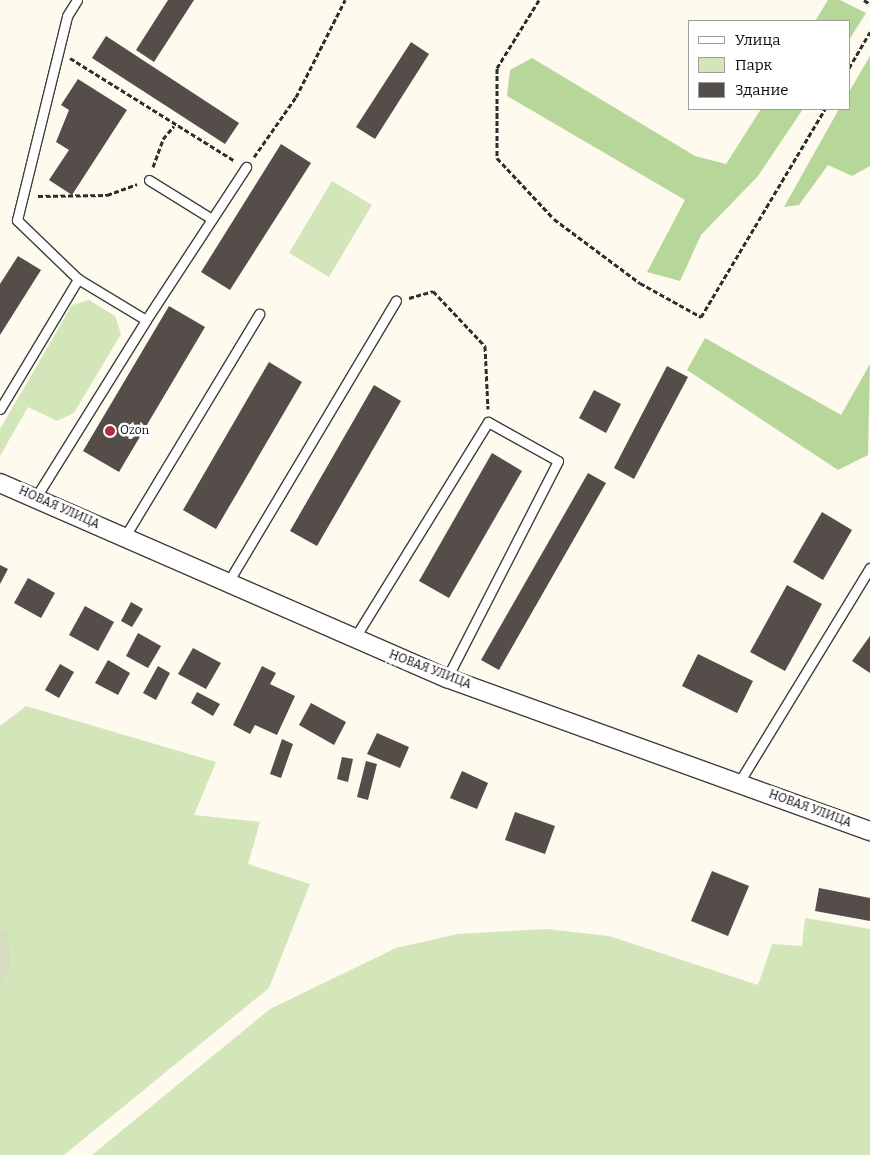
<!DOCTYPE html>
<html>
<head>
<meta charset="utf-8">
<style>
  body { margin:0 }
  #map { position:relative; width:870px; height:1155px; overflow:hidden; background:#fefaed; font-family:Bitter,serif }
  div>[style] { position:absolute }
  .green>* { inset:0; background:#d3e6b9 }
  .forest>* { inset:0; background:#b7d699 }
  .cemetery>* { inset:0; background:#d6dec0 }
  .building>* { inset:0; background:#544d4a }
  .path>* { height:3px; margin-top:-1.5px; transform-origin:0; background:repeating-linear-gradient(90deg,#2e2e2e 0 5px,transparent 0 7.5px) }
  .roads { filter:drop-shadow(1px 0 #3f3f3f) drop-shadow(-1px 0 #3f3f3f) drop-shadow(0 1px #3f3f3f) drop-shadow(0 -1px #3f3f3f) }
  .service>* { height:9px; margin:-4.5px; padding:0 4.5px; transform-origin:4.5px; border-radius:4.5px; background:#fff }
  .minor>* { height:18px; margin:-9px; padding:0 9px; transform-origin:9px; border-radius:9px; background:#fff }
  .dots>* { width:14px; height:14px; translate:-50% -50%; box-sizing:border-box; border:2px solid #fff; border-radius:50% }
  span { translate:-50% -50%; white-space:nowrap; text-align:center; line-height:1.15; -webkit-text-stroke:5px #fff; paint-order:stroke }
  .poi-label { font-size:12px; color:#0c0c0c }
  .left { translate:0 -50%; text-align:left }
  .street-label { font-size:12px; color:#0c0c0c }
  .legend { position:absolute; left:688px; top:20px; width:162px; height:90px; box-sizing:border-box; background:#fff; border:1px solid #9e9e9e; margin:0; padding:6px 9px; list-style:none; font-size:15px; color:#0c0c0c }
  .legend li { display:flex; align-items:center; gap:10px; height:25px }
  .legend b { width:25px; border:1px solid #9e9e9e }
</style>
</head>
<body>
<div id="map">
  <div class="green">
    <i style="clip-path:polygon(332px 181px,372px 205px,329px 277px,289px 253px)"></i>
    <i style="clip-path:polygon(89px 300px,115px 316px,121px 334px,74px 413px,57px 421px,28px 407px,0 456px,0 429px,72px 305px)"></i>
    <i style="clip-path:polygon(26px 706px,216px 762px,194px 815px,260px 822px,248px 864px,310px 884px,269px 988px,64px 1155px,0 1155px,0 985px,12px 970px,9px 934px,0 927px,0 726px)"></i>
    <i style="clip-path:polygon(805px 918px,870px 929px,870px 1155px,92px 1155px,270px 1009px,396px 948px,458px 934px,547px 929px,609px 936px,758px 985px,772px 944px,802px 946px)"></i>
  </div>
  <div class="forest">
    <i style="clip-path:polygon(828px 0,840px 0,866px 13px,849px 40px,849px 21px,815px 21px)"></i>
    <i style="clip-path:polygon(870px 56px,870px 166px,852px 176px,828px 165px,799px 205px,784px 207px,839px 109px,849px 109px,849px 92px)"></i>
    <i style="clip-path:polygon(532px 58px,695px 156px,726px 164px,761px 109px,803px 109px,758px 176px,701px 235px,680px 281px,647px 272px,685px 200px,507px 96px,510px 70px)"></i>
    <i style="clip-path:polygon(705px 338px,841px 415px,870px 364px,868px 455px,838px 470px,687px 370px)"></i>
  </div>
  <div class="cemetery">
    <i style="clip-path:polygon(0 927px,9px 933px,12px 970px,0 985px)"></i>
  </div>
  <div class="building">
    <i style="clip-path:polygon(168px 0,194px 0,154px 62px,136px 50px)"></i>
    <i style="clip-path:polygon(106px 36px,239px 123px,225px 144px,92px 58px)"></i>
    <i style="clip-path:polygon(411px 42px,429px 54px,375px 139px,356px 127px)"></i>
    <i style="clip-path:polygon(78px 79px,127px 110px,72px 195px,49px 180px,69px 150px,56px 142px,69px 110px,61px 105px)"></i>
    <i style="clip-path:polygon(281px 144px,311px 163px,230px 290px,201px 272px)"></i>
    <i style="clip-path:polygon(18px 256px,41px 270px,0 335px,0 284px)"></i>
    <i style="clip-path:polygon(169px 306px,205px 327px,119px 472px,83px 451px)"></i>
    <i style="clip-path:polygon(269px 362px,302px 382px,216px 529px,183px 510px)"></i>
    <i style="clip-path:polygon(667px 366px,688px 377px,634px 479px,614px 468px)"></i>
    <i style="clip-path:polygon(374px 385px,401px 401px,317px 546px,290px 531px)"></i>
    <i style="clip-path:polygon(594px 390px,621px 404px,606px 433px,579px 418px)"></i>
    <i style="clip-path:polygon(492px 453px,522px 471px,449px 598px,419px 581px)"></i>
    <i style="clip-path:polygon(588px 473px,606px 483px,499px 670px,481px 660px)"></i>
    <i style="clip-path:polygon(822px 512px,852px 530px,823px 580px,793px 562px)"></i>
    <i style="clip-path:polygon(0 565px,8px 569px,0 584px)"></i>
    <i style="clip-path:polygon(28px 578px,55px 593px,41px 618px,14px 603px)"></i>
    <i style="clip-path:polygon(787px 585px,822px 604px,785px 671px,750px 652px)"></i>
    <i style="clip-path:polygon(131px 602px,143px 609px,132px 627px,121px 621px)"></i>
    <i style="clip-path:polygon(85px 606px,114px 622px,98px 651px,69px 635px)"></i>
    <i style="clip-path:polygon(138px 633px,161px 646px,148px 668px,126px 656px)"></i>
    <i style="clip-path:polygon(870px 636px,870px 673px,852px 661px)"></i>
    <i style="clip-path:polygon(193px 648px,221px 663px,206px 689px,178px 674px)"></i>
    <i style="clip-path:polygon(698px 654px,753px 681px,737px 713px,682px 686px)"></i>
    <i style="clip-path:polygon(108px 660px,130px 673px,118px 695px,95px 683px)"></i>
    <i style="clip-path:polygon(60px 664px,74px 672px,59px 698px,45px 690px)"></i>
    <i style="clip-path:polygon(158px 666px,170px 673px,156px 700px,143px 693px)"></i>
    <i style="clip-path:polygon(262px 666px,276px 673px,270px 684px,295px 696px,277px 735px,255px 725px,250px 734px,233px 725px)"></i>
    <i style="clip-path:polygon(197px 692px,220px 704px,213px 716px,191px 703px)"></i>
    <i style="clip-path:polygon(311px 703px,346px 722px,334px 745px,299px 725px)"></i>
    <i style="clip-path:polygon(377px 733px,409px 747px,400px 768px,367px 754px)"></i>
    <i style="clip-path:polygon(282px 739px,293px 744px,281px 778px,270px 774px)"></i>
    <i style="clip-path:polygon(342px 757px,353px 759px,348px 782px,337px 779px)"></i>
    <i style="clip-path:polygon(366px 761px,377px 764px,368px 800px,357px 797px)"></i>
    <i style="clip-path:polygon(462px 771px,488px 783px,477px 809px,450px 798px)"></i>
    <i style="clip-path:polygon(515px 812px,555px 826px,545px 854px,505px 840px)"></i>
    <i style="clip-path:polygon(712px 871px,749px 886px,728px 936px,691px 921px)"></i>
    <i style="clip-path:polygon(819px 888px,870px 898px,870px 921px,815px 911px)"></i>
  </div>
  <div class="path">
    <i style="left:539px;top:0;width:80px;rotate:121.7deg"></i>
    <i style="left:497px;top:68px;width:90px;rotate:90deg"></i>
    <i style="left:497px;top:158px;width:83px;rotate:46.9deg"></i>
    <i style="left:554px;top:219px;width:107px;rotate:36.7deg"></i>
    <i style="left:640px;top:283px;width:70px;rotate:29.1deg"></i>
    <i style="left:701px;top:317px;width:242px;rotate:-59.2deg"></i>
    <i style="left:864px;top:0;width:7px;rotate:34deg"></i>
    <i style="left:70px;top:58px;width:195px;rotate:32deg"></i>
    <i style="left:849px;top:68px;width:42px;rotate:-59.7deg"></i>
    <i style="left:254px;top:157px;width:73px;rotate:-55deg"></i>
    <i style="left:296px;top:97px;width:109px;rotate:-63.2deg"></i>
    <i style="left:153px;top:167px;width:30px;rotate:-70deg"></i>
    <i style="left:163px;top:139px;width:17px;rotate:-50deg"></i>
    <i style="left:38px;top:196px;width:69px;rotate:-0.8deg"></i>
    <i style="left:107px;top:195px;width:32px;rotate:-20deg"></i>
    <i style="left:409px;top:298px;width:25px;rotate:-16deg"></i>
    <i style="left:433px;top:291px;width:76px;rotate:46.6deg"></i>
    <i style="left:485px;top:346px;width:63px;rotate:87.3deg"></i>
  </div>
  <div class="roads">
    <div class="service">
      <i style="left:149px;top:180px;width:74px;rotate:31.8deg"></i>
      <i style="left:146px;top:320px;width:183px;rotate:-56.8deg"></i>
      <i style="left:0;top:409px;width:152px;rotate:-59deg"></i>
      <i style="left:78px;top:279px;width:85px;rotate:-136deg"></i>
      <i style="left:17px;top:220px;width:210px;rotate:-76.2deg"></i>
      <i style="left:67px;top:16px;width:19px;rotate:-58deg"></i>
      <i style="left:36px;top:497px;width:208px;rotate:-58.1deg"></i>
      <i style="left:146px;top:320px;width:79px;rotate:-148.9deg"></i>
      <i style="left:124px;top:538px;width:262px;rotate:-58.9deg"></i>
      <i style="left:227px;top:584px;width:330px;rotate:-59.2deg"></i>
      <i style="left:354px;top:639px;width:255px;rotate:-58.3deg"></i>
      <i style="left:488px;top:422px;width:80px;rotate:29.1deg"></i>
      <i style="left:558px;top:461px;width:244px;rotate:117.1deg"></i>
      <i style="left:738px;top:784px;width:253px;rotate:-58.6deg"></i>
    </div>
    <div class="minor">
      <i style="left:0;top:483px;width:488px;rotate:23.6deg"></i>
      <i style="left:447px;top:678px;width:450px;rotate:19.9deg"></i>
    </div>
  </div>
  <div class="dots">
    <i style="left:110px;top:431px;background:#b42d3b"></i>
  </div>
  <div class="poi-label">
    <span class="left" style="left:120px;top:431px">Ozon</span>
  </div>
  <div class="street-label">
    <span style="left:59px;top:508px;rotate:24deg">НОВАЯ УЛИЦА</span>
    <span style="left:430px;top:670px;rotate:21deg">НОВАЯ УЛИЦА</span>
    <span style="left:810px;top:809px;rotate:20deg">НОВАЯ УЛИЦА</span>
  </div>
  <ul class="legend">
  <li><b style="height:6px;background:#fff"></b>Улица</li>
  <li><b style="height:14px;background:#d3e6b9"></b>Парк</li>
  <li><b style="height:14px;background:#544d4a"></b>Здание</li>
  </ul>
</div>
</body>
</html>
